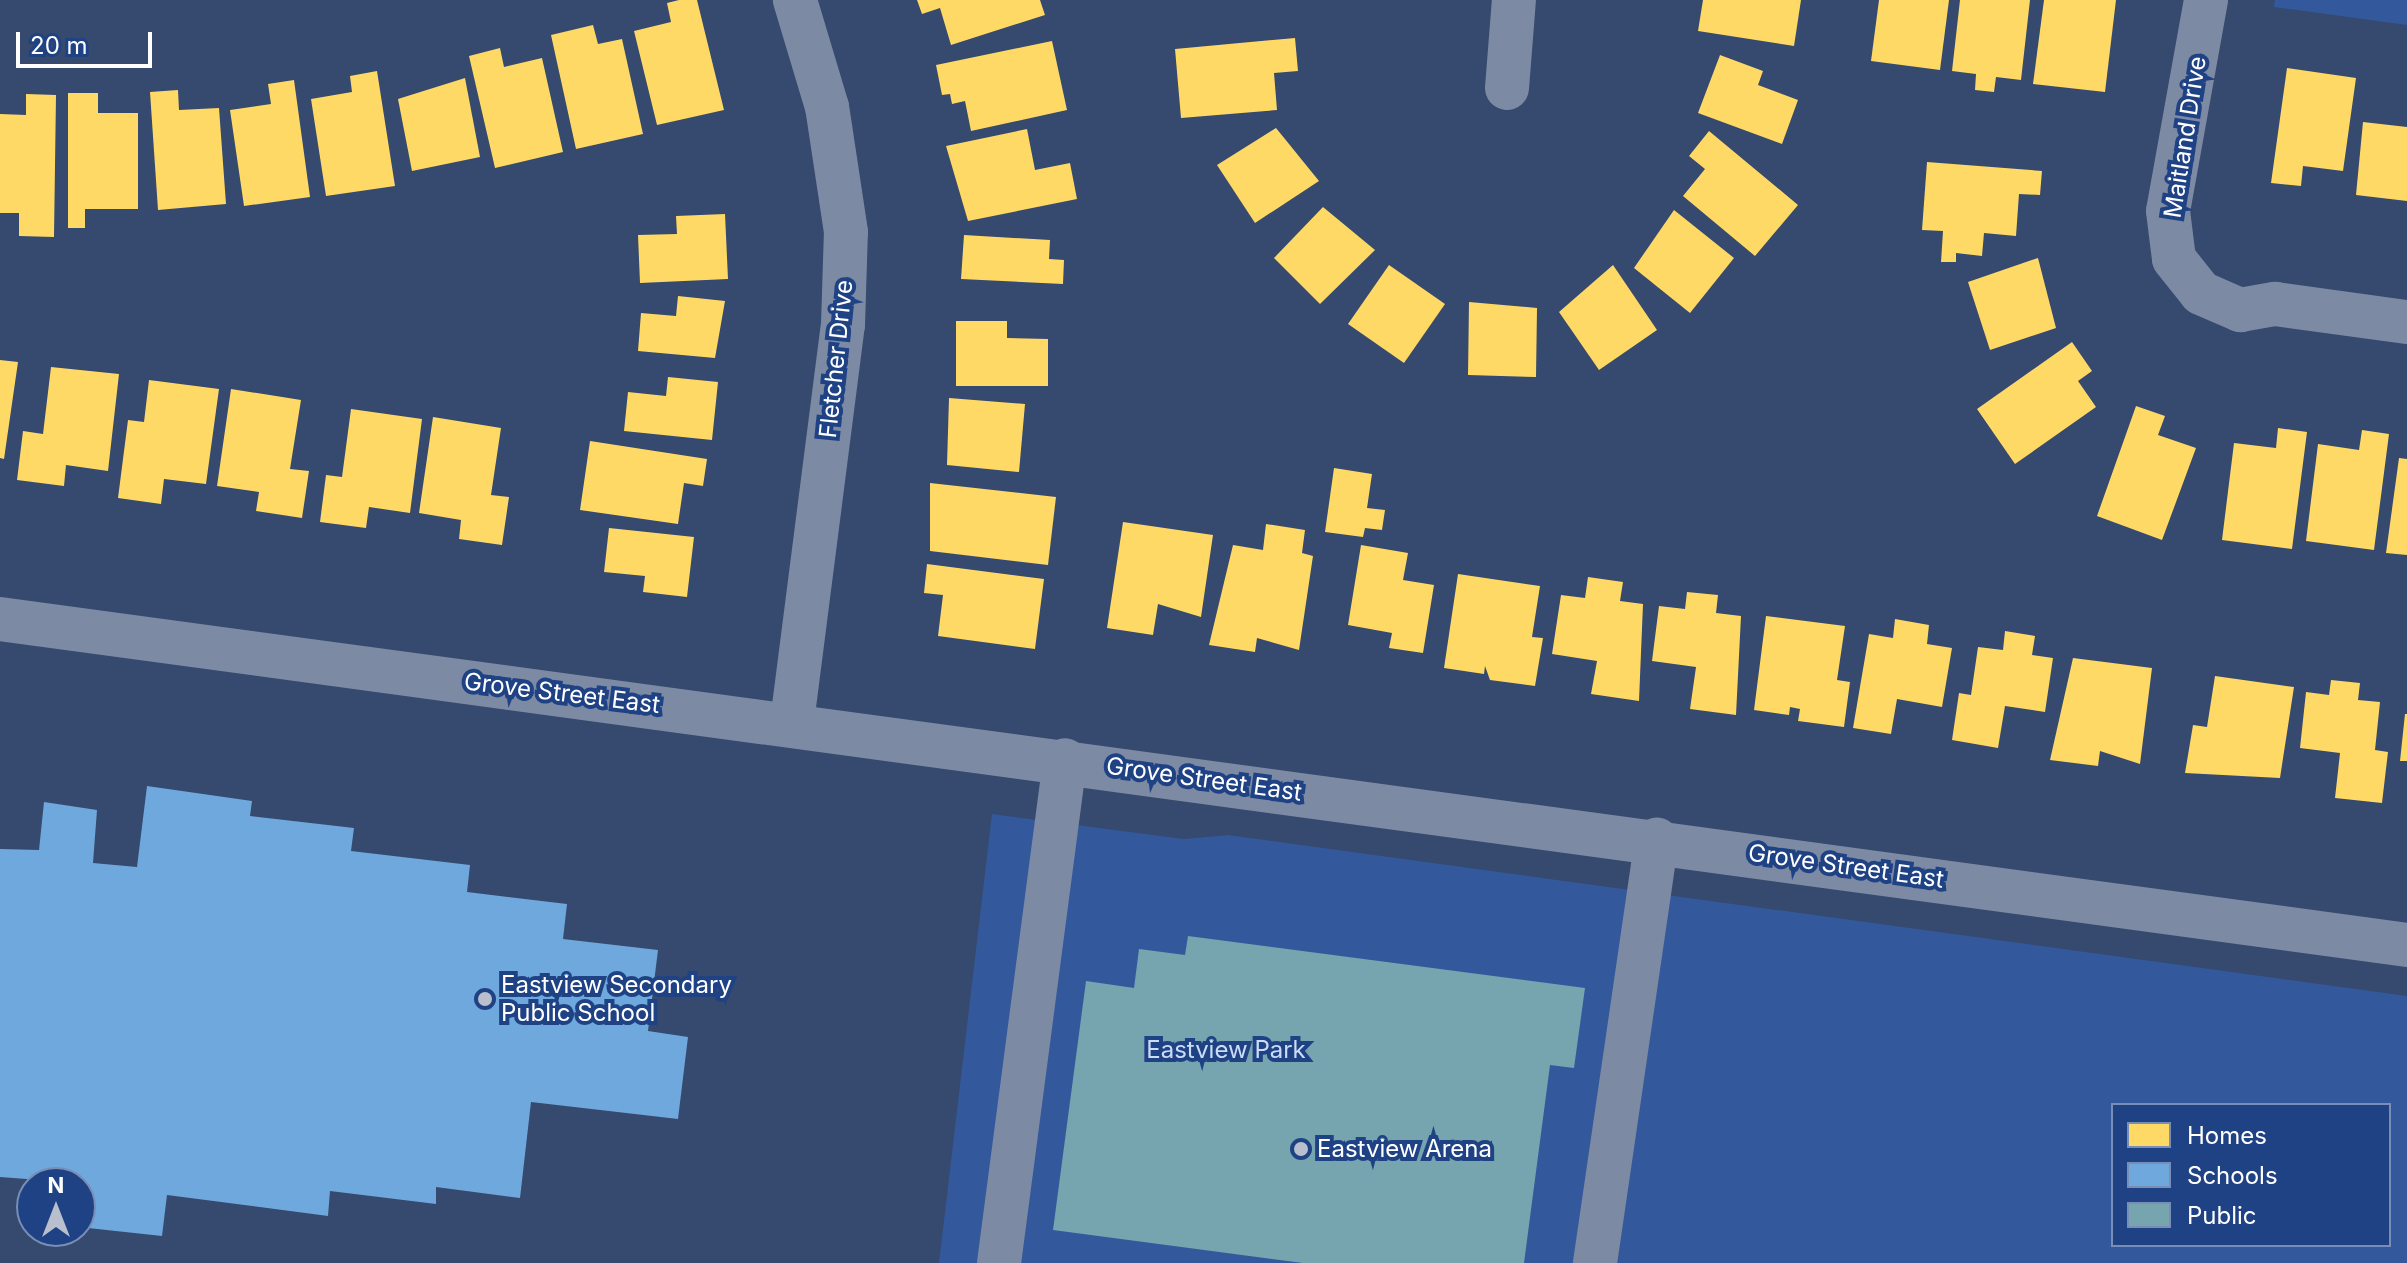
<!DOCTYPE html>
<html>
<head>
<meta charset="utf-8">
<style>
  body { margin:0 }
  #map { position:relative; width:2407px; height:1263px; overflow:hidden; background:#36496e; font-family:Inter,sans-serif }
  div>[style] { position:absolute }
  .green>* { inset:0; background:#33599c }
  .homes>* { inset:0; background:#ffd966 }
  .schools>* { inset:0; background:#6fa8dc }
  .public>* { inset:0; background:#76a5af }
  .minor>* { height:44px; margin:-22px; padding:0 22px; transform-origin:22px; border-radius:22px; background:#7d8aa4 }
  .dots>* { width:22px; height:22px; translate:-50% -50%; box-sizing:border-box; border:4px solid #1f4285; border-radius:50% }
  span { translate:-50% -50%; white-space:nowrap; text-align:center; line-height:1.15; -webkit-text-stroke:8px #1f4285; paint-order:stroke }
  .street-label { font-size:24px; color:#fff }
  .poi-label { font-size:24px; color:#fff }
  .left { translate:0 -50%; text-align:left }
  .park-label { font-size:24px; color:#ccdcf7 }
  .legend { position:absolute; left:2111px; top:1103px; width:280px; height:144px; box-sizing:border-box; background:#1f4285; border:2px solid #798eb6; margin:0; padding:10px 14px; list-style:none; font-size:24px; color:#fff }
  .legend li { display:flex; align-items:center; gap:16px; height:40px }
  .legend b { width:40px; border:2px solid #798eb6 }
  .north { position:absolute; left:16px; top:1167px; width:80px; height:80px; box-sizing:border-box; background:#1f4285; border:2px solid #798eb6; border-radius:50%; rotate:0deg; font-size:22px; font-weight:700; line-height:32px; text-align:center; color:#fff }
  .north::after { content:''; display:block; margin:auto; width:28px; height:36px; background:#b9bfcc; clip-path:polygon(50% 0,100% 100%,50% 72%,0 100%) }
  .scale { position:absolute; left:16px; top:32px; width:136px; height:36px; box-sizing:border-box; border:4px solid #fff; border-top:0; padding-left:10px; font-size:24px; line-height:28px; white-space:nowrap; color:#fff; -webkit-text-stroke:6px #1f4285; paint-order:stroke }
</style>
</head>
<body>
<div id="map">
  <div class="green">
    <i style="clip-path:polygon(2275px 0,2407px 0,2407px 25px,2274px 7px)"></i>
    <i style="clip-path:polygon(evenodd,992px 814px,1184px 839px,1228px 835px,2407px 996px,2407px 1263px,939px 1263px,992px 814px,2113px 1105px,2389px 1105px,2389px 1245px,2113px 1245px,2113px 1105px)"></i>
  </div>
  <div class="homes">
    <i style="clip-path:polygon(679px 0,697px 0,724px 110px,657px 125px,634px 31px,671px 22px,667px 3px)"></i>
    <i style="clip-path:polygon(917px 0,1040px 0,1045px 15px,951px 45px,940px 8px,922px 14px)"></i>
    <i style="clip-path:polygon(1703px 0,1801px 0,1794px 46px,1698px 31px)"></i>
    <i style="clip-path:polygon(1879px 0,1949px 0,1940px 70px,1871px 61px)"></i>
    <i style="clip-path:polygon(1960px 0,2030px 0,2021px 80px,1996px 77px,1994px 92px,1975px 90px,1976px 74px,1952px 71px)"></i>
    <i style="clip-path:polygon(2044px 0,2116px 0,2105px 92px,2033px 84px)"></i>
    <i style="clip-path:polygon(593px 25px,598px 44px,622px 39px,643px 134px,576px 149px,551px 35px)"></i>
    <i style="clip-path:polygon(1295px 38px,1298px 71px,1274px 73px,1277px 110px,1181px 118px,1175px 49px)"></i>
    <i style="clip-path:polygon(1052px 41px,1067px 110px,971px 131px,965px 101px,952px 104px,950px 94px,942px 95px,936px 65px)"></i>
    <i style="clip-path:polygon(500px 48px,504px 67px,542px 58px,563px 152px,495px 168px,469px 56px)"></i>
    <i style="clip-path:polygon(1720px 55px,1763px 71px,1758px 85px,1798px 100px,1782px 144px,1698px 113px)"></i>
    <i style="clip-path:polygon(2287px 68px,2356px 78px,2343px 171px,2303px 166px,2301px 186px,2271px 183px)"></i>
    <i style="clip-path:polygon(377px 71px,395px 186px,326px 196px,311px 99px,352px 92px,350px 76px)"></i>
    <i style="clip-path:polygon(465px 78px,480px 157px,412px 171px,398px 99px)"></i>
    <i style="clip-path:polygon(294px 80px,310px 197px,244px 206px,230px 110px,271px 104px,268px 84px)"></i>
    <i style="clip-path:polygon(178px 90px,179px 110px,219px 108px,226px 204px,158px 210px,150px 92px)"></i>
    <i style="clip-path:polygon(68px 93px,98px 93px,98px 113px,138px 113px,138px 209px,85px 209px,85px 228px,68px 228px)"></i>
    <i style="clip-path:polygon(26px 94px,56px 95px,54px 237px,19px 236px,19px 213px,0 213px,0 114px,26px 115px)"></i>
    <i style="clip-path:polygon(2363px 122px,2407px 127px,2407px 201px,2356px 195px)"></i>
    <i style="clip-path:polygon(1276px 128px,1319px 181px,1255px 223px,1217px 165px)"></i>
    <i style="clip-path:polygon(1027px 129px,1035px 170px,1070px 163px,1077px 199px,968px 221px,946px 146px)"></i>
    <i style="clip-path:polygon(1709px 131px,1798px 205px,1755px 256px,1683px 196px,1705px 169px,1689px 156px)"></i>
    <i style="clip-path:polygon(1927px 162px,2042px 171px,2040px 195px,2019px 194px,2016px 236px,1984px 233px,1982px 256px,1956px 253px,1956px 262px,1941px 262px,1943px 231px,1922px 230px)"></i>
    <i style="clip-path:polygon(1323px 207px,1375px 250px,1320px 304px,1274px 258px)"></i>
    <i style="clip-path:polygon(1674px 210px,1734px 258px,1690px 313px,1634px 268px)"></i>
    <i style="clip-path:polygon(725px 214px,728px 279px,640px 283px,638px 235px,677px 234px,676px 216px)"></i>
    <i style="clip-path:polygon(964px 235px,1050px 240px,1049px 259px,1064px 260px,1063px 284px,961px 279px)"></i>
    <i style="clip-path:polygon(2038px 258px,2056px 328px,1990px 350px,1968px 282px)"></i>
    <i style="clip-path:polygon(1389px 265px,1445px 304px,1404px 363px,1348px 324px)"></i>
    <i style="clip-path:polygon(1613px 265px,1657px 330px,1599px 370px,1559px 312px)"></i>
    <i style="clip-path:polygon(678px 296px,725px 301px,715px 358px,638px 351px,641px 313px,676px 316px)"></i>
    <i style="clip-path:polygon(1469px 302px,1537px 308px,1536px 377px,1468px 375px)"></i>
    <i style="clip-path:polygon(956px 321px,1007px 321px,1007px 338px,1048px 339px,1048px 386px,956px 386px)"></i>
    <i style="clip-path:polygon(2072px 342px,2092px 371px,2078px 381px,2096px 407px,2015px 464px,1977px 409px)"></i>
    <i style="clip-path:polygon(0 360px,18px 362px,4px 459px,0 458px)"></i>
    <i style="clip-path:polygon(51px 367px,119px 374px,108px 471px,66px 465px,64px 486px,17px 480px,23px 431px,43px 434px)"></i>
    <i style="clip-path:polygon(668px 377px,718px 382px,712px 440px,624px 431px,628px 392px,666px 396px)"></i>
    <i style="clip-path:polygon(149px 380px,219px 389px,206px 484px,164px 479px,161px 504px,118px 498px,128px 420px,144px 422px)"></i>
    <i style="clip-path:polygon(231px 389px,301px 400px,290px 469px,309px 471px,302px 518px,256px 511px,259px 492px,217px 486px)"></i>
    <i style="clip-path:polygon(949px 398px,1025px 404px,1019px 472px,947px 465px)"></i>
    <i style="clip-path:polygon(2136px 406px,2165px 416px,2158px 435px,2196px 448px,2162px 540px,2097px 516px)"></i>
    <i style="clip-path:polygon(351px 409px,422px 419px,410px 513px,369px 507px,366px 528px,320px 522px,326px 475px,342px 477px)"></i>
    <i style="clip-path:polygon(433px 417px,501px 428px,491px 495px,509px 497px,502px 545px,459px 539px,461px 520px,419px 513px)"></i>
    <i style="clip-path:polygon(2278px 428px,2307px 432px,2292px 549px,2222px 540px,2234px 443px,2276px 448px)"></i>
    <i style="clip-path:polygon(2362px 430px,2389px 434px,2374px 550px,2306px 541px,2318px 444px,2359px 450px)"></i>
    <i style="clip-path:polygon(590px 441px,707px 459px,703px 486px,684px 483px,678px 524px,580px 510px)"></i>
    <i style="clip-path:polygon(2399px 458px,2407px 459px,2407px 555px,2386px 553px)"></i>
    <i style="clip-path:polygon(1334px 468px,1372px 474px,1367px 508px,1385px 510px,1382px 530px,1365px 528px,1363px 537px,1325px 532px)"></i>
    <i style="clip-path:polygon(930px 483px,1056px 497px,1048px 565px,930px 551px)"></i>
    <i style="clip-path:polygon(1123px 522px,1213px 535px,1201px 617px,1158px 604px,1153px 635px,1107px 628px)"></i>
    <i style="clip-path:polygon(1266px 524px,1305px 530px,1302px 553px,1313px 556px,1299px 650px,1257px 638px,1255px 652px,1209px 645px,1233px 545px,1263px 550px)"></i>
    <i style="clip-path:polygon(609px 528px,694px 537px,687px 597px,643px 592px,645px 576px,604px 572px)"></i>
    <i style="clip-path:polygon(1361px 545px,1408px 553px,1403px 580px,1434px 585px,1423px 653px,1389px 648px,1392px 633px,1348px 625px)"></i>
    <i style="clip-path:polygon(927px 564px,1044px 579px,1035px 649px,938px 636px,943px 595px,924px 593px)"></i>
    <i style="clip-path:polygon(1458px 574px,1540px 586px,1532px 637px,1543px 638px,1535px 686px,1490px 680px,1485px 666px,1484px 674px,1444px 668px)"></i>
    <i style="clip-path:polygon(1588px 577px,1623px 582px,1620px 601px,1643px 604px,1639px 701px,1591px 694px,1597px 661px,1552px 654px,1561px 595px,1585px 598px)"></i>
    <i style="clip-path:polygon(1687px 592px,1718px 595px,1716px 613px,1741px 616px,1736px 715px,1690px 709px,1696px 667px,1652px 661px,1659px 606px,1685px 609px)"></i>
    <i style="clip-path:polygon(1766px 616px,1845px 626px,1837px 680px,1850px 682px,1844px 727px,1798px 721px,1800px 709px,1790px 707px,1789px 715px,1754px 710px)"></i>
    <i style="clip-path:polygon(1895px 619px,1929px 625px,1927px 644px,1952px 648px,1942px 707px,1897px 699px,1891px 734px,1853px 728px,1869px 634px,1893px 638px)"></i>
    <i style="clip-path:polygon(2005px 631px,2035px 636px,2032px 655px,2053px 658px,2045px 712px,2005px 706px,1998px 748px,1952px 740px,1959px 693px,1971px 695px,1978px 647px,2003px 650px)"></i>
    <i style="clip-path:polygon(2073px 658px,2152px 668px,2140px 764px,2100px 751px,2098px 766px,2050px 760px)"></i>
    <i style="clip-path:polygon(2215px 676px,2294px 687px,2280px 778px,2185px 773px,2193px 725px,2207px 727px)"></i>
    <i style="clip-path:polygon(2331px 680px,2360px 683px,2358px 700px,2380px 702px,2375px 750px,2388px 752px,2382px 803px,2335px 798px,2340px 753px,2300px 748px,2306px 692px,2329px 695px)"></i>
    <i style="clip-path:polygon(2405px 714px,2407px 714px,2407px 761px,2400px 761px)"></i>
  </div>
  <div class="schools">
    <i style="clip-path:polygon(147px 786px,252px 801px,250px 816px,354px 828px,351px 851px,470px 865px,467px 892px,567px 904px,563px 939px,658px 950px,648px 1031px,688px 1037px,678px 1119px,531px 1102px,520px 1198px,436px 1187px,436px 1204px,330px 1191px,328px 1216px,167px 1195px,162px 1236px,88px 1228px,92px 1196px,80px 1194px,80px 1183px,0 1177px,0 849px,39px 850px,44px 802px,97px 810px,93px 863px,137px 867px)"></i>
  </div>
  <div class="public">
    <i style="clip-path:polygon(1188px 936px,1585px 988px,1574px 1068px,1550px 1065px,1524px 1263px,1303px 1263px,1053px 1230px,1086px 981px,1134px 988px,1139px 949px,1185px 955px)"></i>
  </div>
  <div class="minor">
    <i style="left:2206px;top:0;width:214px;rotate:100.2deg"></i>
    <i style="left:2168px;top:211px;width:48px;rotate:82.9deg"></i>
    <i style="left:2174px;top:259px;width:43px;rotate:51.5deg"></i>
    <i style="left:2201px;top:293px;width:43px;rotate:23.6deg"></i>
    <i style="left:2240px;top:310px;width:36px;rotate:-10deg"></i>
    <i style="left:2275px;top:304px;width:133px;rotate:7.8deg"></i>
    <i style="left:1507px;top:88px;width:88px;rotate:-85.5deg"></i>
    <i style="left:0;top:619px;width:2429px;rotate:7.71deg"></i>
    <i style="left:792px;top:722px;width:400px;rotate:-82.7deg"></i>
    <i style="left:843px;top:325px;width:93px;rotate:-88.2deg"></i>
    <i style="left:846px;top:232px;width:126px;rotate:-98.6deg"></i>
    <i style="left:827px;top:107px;width:112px;rotate:-106.7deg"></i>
    <i style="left:999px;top:1263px;width:507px;rotate:-82.52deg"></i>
    <i style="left:1595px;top:1263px;width:428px;rotate:-81.7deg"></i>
  </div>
  <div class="dots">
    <i style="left:485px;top:999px;background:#b9bfcc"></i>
    <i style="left:1301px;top:1149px;background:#b9bfcc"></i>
  </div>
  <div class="street-label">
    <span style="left:2185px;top:137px;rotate:-81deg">Maitland Drive</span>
    <span style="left:836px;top:359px;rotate:-84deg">Fletcher Drive</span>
    <span style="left:562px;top:693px;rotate:7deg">Grove Street East</span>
    <span style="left:1204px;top:779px;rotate:8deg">Grove Street East</span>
    <span style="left:1846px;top:866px;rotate:8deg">Grove Street East</span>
  </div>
  <div class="poi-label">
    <span class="left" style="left:501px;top:999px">Eastview Secondary<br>Public School</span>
    <span class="left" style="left:1317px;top:1149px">Eastview Arena</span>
  </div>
  <div class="park-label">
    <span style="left:1226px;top:1050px">Eastview Park</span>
  </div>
  <ul class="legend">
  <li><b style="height:22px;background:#ffd966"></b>Homes</li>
  <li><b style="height:22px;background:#6fa8dc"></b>Schools</li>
  <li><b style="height:22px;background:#76a5af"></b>Public</li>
  </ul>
  <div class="north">N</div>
  <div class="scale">20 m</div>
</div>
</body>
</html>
